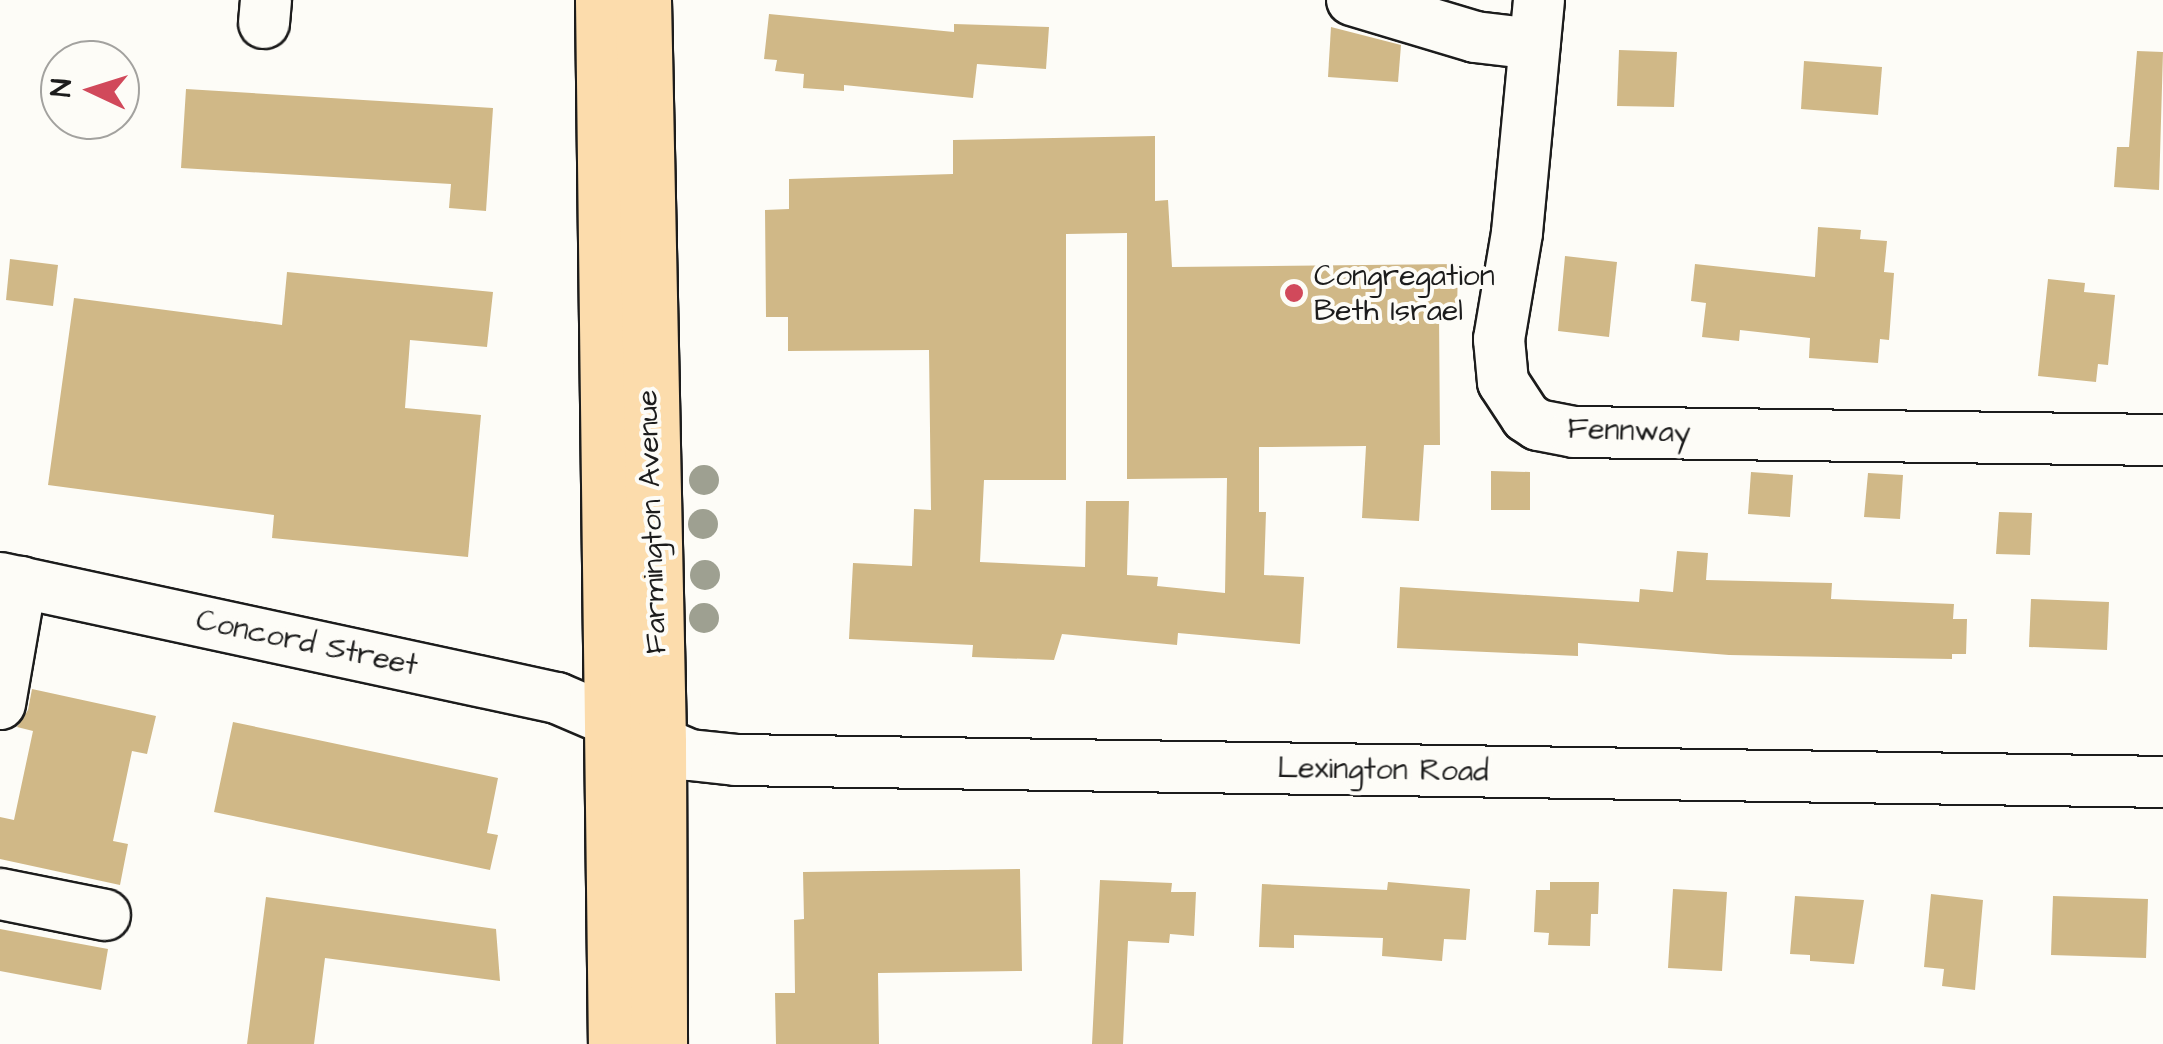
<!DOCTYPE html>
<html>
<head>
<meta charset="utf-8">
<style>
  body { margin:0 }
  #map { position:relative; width:2163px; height:1044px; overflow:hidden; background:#fdfcf7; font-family:"Architects Daughter",sans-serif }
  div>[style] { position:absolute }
  .building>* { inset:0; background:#d0b887 }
  .roads { filter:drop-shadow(2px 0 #1c1c1c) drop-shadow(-2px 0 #1c1c1c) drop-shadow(0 2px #1c1c1c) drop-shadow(0 -2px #1c1c1c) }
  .minor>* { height:50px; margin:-25px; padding:0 25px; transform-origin:25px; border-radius:25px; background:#fdfcf7 }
  .major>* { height:55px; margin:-27.5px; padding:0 27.5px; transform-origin:27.5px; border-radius:27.5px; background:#fcdcac }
  .trees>* { width:30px; height:30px; margin:-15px; border-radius:50%; background:#9ea091 }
  .dots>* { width:28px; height:28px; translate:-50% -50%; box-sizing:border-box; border:5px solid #fdfcf7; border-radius:50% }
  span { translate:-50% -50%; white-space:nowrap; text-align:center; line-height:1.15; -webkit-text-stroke:8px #fdfcf7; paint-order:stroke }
  .poi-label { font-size:30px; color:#1c1c1c }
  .left { translate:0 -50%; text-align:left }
  .street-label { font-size:30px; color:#1c1c1c }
  .north { position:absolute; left:40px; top:40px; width:100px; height:100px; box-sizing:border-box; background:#fdfcf7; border:2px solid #a3a29f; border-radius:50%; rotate:274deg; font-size:28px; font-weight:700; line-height:40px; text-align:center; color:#1c1c1c }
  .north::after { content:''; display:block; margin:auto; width:35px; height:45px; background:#d1495b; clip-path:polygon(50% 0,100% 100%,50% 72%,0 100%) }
</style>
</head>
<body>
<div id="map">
  <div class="building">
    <i style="clip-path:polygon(769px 14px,954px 32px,954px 24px,1049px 27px,1046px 69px,977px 64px,973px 98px,844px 85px,844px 91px,803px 88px,804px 74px,775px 71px,777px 60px,764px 59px)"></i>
    <i style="clip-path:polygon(1331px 27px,1401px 45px,1398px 82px,1328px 77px)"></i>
    <i style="clip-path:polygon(1619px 50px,1677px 52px,1674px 107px,1617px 106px)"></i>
    <i style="clip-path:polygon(2137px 51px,2163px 52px,2159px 190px,2114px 187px,2117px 147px,2129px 147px)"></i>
    <i style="clip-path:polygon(1804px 61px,1882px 67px,1878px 115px,1801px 109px)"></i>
    <i style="clip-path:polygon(186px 89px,493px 108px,486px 211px,449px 208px,451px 184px,181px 168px)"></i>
    <i style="clip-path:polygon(evenodd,1155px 136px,1155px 201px,1168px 200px,1172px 267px,1458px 264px,1457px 313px,1439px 313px,1440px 445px,1424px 445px,1419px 521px,1362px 518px,1366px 446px,1259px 447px,1259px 512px,1266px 512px,1264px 575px,1304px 577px,1300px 644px,1178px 633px,1177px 645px,1062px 634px,1054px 660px,972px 657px,973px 645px,849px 639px,853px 563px,912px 566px,914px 509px,931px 510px,929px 350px,788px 351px,788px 317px,766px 317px,765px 210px,789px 209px,789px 179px,953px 174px,953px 140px,1155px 136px,1127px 233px,1127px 479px,1227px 478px,1225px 593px,1157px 586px,1158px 577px,1127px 575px,1129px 501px,1086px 501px,1085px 567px,980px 562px,984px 480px,1066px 480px,1066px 234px,1127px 233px)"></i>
    <i style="clip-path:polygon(1818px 227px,1861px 230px,1860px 239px,1887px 241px,1884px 272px,1894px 273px,1889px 340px,1880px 339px,1878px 363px,1809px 358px,1810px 338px,1740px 330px,1739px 341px,1702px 337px,1706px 303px,1691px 301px,1695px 264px,1815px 277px)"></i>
    <i style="clip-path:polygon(1565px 256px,1617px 262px,1609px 337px,1558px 331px)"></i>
    <i style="clip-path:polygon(10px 259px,58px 265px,53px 306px,6px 300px)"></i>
    <i style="clip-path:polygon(287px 272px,493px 292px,487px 347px,410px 340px,405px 408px,481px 415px,468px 557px,272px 538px,274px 515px,48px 485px,74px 298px,282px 325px)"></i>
    <i style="clip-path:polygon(2048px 279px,2085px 283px,2084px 292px,2115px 295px,2108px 365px,2098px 364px,2096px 382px,2038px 376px)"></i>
    <i style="clip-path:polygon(1491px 471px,1530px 472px,1530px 510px,1491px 510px)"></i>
    <i style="clip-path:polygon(1751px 472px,1793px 475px,1790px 517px,1748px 514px)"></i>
    <i style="clip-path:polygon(1868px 473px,1903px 475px,1900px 519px,1864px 517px)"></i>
    <i style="clip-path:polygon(1999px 512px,2032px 513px,2030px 555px,1996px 554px)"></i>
    <i style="clip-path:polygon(1677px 551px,1708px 553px,1706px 580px,1832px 583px,1831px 599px,1954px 604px,1953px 619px,1967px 619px,1966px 654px,1952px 654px,1952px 659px,1729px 655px,1578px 643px,1578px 656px,1397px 648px,1400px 587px,1639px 602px,1640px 589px,1673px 592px)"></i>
    <i style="clip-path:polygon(2031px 599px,2109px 602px,2107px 650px,2029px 647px)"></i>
    <i style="clip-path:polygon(32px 689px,156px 716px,147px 754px,132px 751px,113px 841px,128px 844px,120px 885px,0 859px,0 817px,14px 820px,33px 731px,17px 727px,28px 710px)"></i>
    <i style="clip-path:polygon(233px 722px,498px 778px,487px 833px,498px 835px,490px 870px,214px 812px)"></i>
    <i style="clip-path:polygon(1020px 869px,1022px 971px,878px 973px,879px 1044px,776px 1044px,775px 993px,795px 993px,794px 920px,804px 919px,803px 872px)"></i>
    <i style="clip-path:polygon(1100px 880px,1172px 883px,1171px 892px,1196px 892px,1194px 936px,1170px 934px,1169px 943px,1128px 941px,1123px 1044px,1092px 1044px)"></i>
    <i style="clip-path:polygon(1388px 882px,1470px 889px,1466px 940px,1444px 939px,1442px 961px,1382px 956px,1383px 938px,1294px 935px,1294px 948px,1259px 947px,1262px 884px,1387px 890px)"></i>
    <i style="clip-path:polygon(1550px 882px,1599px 882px,1598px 914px,1591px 914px,1590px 946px,1548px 945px,1549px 933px,1534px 932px,1536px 890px,1550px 890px)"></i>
    <i style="clip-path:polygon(1673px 889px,1727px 892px,1722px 971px,1668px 968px)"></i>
    <i style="clip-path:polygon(1931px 894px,1983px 900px,1975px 990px,1942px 986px,1944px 969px,1924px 967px)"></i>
    <i style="clip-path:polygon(1795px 896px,1864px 900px,1854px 964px,1810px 961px,1810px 955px,1790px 954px)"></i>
    <i style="clip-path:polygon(2053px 896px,2148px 899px,2146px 958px,2051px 955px)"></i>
    <i style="clip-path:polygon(266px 897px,496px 929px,500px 981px,325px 958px,314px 1044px,247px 1044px)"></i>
    <i style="clip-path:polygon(0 929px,108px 949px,101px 990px,0 971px)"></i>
  </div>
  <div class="roads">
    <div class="minor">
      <i style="left:1352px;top:0;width:128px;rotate:16.7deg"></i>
      <i style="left:1475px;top:37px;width:60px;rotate:6.7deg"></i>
      <i style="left:1539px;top:0;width:234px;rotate:95.4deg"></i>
      <i style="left:1517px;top:233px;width:108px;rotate:99.6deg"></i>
      <i style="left:1499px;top:339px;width:43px;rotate:84.7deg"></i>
      <i style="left:1503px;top:382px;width:42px;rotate:56.7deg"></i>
      <i style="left:1526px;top:417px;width:14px;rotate:34deg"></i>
      <i style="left:1538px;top:425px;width:37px;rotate:11deg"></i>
      <i style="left:1574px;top:432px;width:589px;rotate:0.78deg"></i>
      <i style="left:264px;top:23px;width:23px;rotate:-85deg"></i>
      <i style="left:0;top:578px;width:570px;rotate:12.16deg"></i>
      <i style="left:557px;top:698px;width:145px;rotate:23.2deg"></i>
      <i style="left:690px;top:755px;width:46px;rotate:6.2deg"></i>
      <i style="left:736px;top:760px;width:1427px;rotate:0.88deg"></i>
      <i style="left:0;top:704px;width:124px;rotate:-80.2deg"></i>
      <i style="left:0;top:894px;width:107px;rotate:11.3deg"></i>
    </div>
    <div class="major">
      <i style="left:603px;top:0;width:1044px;rotate:89.29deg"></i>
      <i style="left:643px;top:0;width:743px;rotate:88.84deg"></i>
      <i style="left:658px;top:743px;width:301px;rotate:89.8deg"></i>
    </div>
  </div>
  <div class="trees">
    <i style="left:704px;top:480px"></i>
    <i style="left:703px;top:524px"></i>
    <i style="left:705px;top:575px"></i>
    <i style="left:704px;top:618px"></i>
  </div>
  <div class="dots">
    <i style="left:1294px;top:293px;background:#d1495b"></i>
  </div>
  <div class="poi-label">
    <span class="left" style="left:1314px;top:293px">Congregation<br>Beth Israel</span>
  </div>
  <div class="street-label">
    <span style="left:1629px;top:431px;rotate:2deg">Fennway</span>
    <span style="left:652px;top:522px;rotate:-92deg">Farmington Avenue</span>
    <span style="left:307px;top:643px;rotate:12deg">Concord Street</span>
    <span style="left:1383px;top:770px;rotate:1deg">Lexington Road</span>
  </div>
  <div class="north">N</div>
</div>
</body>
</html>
